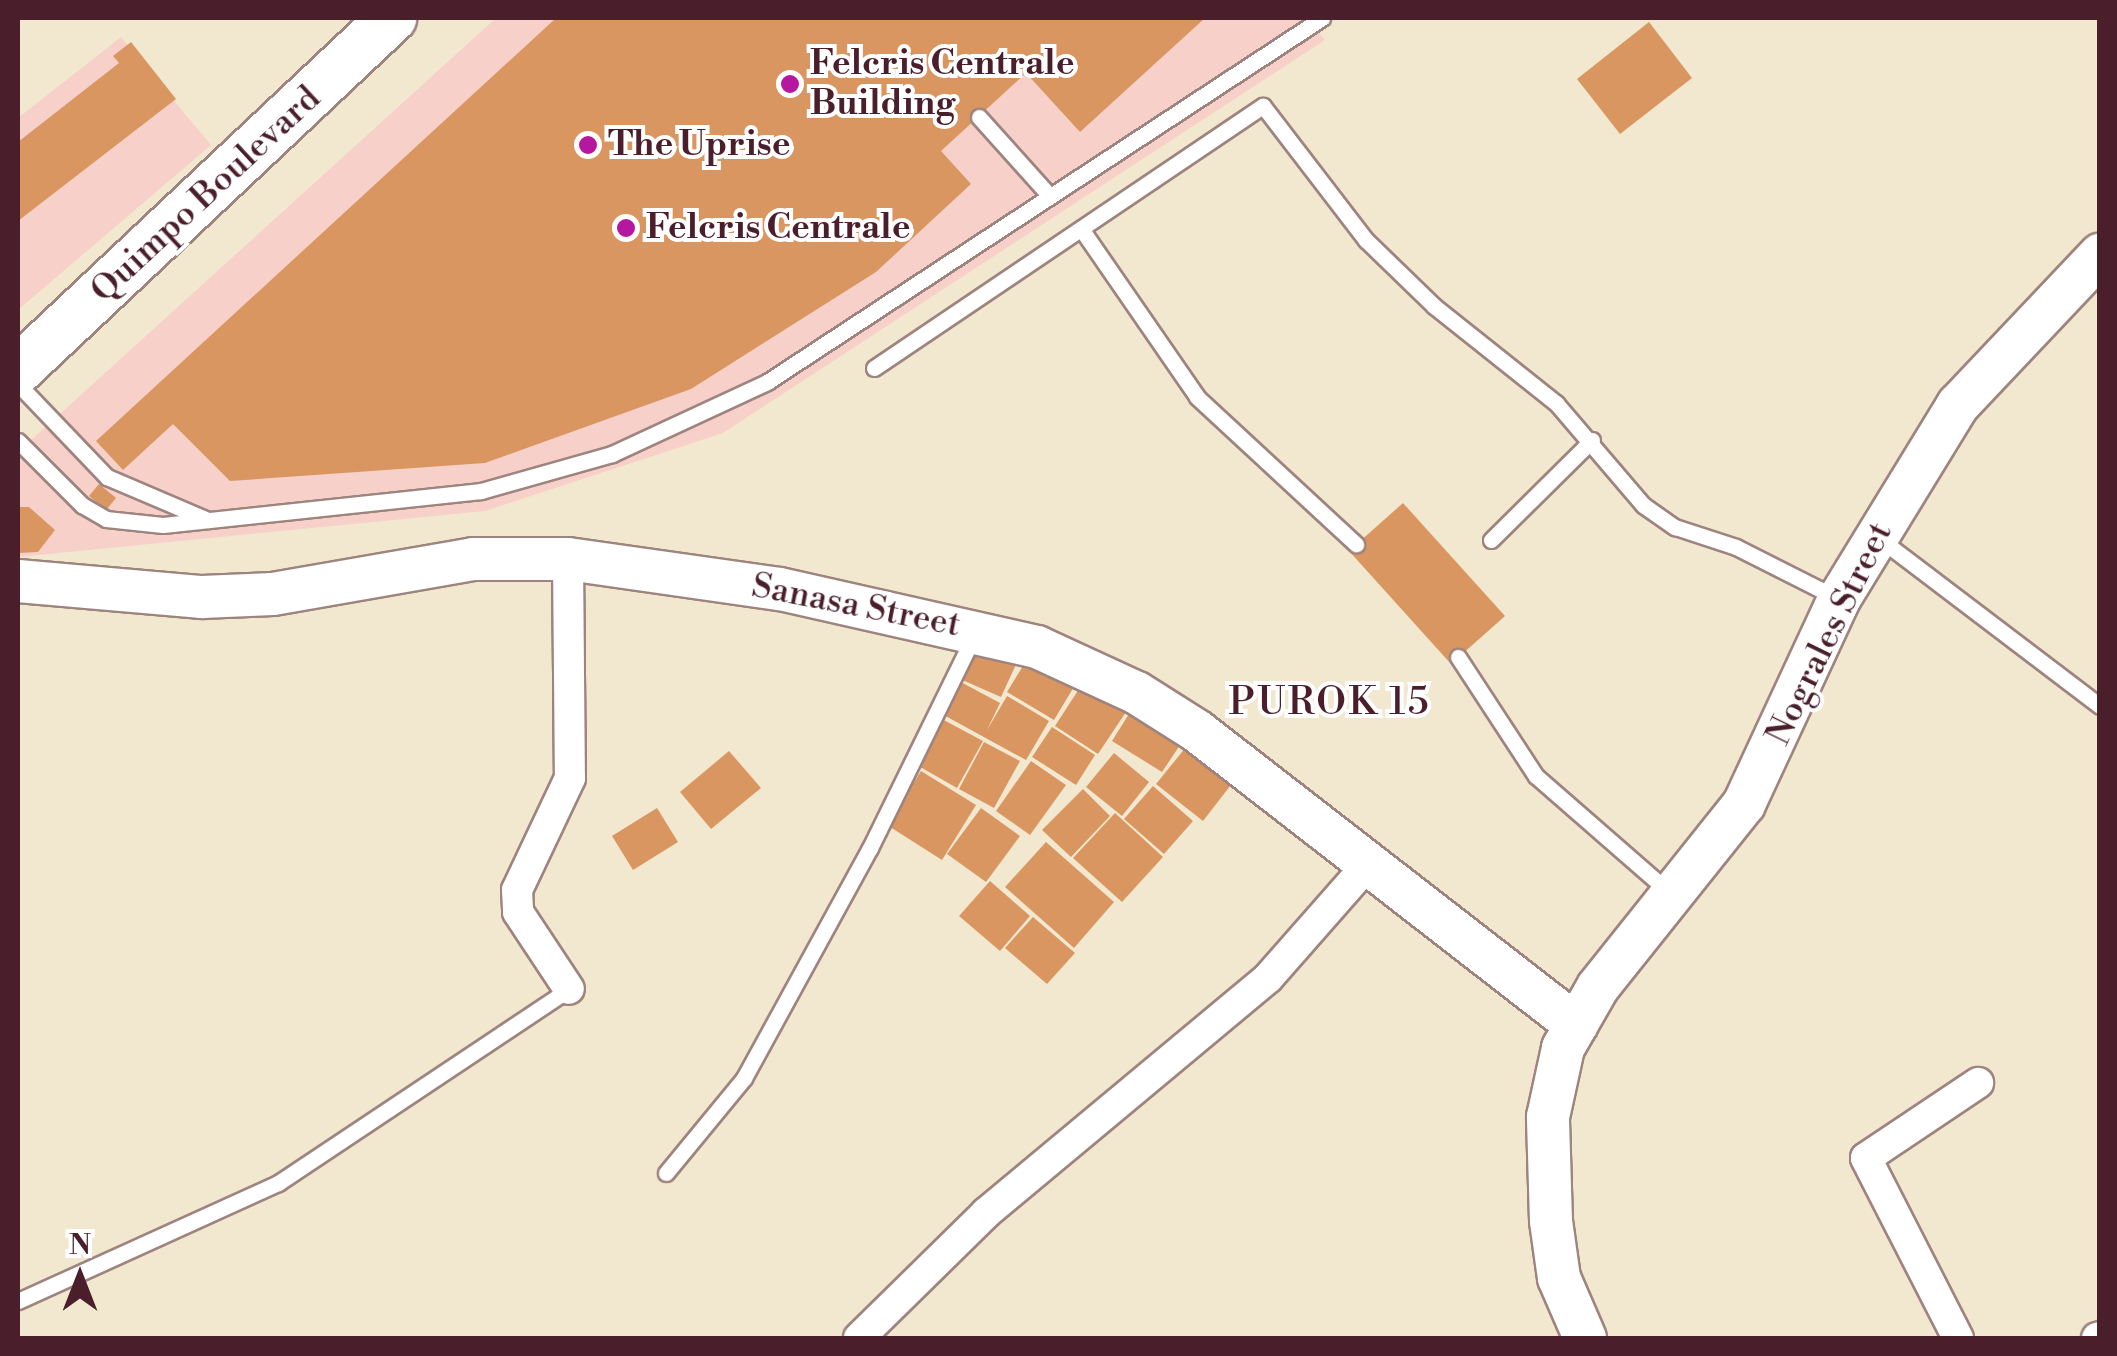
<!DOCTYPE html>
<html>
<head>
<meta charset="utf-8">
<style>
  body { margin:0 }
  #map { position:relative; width:2117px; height:1356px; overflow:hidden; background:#f2e8d0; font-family:"Libre Bodoni",serif }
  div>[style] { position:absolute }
  .built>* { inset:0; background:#f7d0c9 }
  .building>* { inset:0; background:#da9660 }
  .roads { filter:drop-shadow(2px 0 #9e847e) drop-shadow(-2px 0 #9e847e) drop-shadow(0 2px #9e847e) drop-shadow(0 -2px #9e847e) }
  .lane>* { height:15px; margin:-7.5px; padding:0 7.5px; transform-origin:7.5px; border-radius:7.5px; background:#fff }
  .street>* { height:30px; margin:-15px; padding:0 15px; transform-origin:15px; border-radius:15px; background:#fff }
  .secondary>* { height:42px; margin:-21px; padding:0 21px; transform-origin:21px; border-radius:21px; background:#fff }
  .primary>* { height:48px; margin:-24px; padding:0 24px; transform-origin:24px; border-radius:24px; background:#fff }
  .dots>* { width:28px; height:28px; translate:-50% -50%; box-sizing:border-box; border:5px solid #fff; border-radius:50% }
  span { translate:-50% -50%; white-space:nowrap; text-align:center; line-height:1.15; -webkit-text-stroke:8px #fff; paint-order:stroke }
  .poi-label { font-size:35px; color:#4a1f2b; font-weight:700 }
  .left { translate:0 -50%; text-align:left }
  .street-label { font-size:35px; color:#4a1f2b }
  .neighbourhood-label { font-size:38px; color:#4a1f2b; letter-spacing:2.5px }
  .frame { position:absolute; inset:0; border:20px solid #4a1f2b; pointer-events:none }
  .north { position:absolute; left:30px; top:1226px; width:100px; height:100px; -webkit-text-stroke:8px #fff; paint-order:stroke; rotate:0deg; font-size:28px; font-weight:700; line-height:40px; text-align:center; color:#4a1f2b }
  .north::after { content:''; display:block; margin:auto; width:35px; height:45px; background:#4a1f2b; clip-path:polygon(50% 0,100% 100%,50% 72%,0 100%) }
</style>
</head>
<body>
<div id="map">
  <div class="built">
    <i style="clip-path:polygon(496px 18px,1306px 18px,1325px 40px,723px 433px,485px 511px,18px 557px,18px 452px)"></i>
    <i style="clip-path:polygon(121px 37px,211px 145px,18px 310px,18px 118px)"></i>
  </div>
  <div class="building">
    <i style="clip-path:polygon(556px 18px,1205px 18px,1080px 132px,1026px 73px,941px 151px,971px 184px,876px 272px,691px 389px,485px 463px,230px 481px,173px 424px,123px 470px,96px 441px)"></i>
    <i style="clip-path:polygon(1649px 22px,1692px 78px,1620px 134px,1577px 79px)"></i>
    <i style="clip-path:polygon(131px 42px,176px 99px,18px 221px,18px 142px,119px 63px,113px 56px)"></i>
    <i style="clip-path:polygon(99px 484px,116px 498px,106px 510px,89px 496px)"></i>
    <i style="clip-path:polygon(1403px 503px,1505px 616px,1451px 664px,1349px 551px)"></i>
    <i style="clip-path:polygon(18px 507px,29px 507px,55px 530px,38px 552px,18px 553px)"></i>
    <i style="clip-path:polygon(979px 637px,1020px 656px,1001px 697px,960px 679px)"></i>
    <i style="clip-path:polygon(1034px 648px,1081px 675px,1054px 720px,1007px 692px)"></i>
    <i style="clip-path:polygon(1088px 675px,1132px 703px,1098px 754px,1055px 726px)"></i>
    <i style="clip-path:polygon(957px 680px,1000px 703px,987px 730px,1007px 696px,1049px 721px,1026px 760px,940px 713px)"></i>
    <i style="clip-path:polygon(1139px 698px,1190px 730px,1162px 772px,1112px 741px)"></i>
    <i style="clip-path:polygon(940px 718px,983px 741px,957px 788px,915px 764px)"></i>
    <i style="clip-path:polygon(1052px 727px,1095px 755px,1076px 785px,1032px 757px)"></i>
    <i style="clip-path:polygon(1195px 736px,1241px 772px,1203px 821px,1156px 784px)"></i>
    <i style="clip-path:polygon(984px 742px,1020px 761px,994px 808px,959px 789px)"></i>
    <i style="clip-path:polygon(729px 751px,761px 788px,711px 829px,680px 792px)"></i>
    <i style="clip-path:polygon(1114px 753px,1149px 782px,1122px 816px,1086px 787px)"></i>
    <i style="clip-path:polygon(1031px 761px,1066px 785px,1030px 835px,996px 811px)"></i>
    <i style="clip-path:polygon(921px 771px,976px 805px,942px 860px,887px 825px)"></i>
    <i style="clip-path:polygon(1153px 786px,1193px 821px,1164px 854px,1124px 819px)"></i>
    <i style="clip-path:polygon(1083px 789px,1110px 816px,1071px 857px,1042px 830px)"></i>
    <i style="clip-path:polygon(657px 808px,678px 842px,633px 870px,612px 836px)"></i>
    <i style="clip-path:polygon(981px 808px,1020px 836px,986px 882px,947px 854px)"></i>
    <i style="clip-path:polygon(1115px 813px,1163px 857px,1122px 902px,1073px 858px)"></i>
    <i style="clip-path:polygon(1046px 842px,1114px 902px,1074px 948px,1005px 887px)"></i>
    <i style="clip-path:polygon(990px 881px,1030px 916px,1000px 951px,959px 916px)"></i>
    <i style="clip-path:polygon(1033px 917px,1075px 953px,1047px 984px,1005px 948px)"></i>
  </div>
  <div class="roads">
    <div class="lane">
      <i style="left:979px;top:117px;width:106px;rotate:48.1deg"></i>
      <i style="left:1082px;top:230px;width:203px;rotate:55.4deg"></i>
      <i style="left:1197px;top:397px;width:217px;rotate:42.8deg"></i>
      <i style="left:874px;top:368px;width:469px;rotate:-34deg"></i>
      <i style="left:1263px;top:106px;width:169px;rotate:52.5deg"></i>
      <i style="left:1366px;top:240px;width:95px;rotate:44.1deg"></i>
      <i style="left:1434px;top:306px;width:156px;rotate:38.5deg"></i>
      <i style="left:1556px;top:403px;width:134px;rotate:49.5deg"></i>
      <i style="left:1643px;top:505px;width:39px;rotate:35deg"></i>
      <i style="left:1675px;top:527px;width:64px;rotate:18.2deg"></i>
      <i style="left:1736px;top:547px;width:111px;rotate:26.8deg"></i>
      <i style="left:18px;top:384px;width:129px;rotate:46.3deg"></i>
      <i style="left:107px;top:477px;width:110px;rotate:23.1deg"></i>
      <i style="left:18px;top:441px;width:91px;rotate:45deg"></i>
      <i style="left:82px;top:505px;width:28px;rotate:30deg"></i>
      <i style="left:106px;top:519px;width:57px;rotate:6deg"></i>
      <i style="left:163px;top:525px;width:320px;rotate:-6.1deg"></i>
      <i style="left:481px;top:491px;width:136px;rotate:-15.8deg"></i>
      <i style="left:612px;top:454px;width:171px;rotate:-24.9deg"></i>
      <i style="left:767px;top:382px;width:664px;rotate:-33.26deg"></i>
      <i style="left:1880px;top:539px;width:276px;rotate:37.2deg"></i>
      <i style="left:1491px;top:540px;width:142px;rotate:-44.7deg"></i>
      <i style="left:1458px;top:657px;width:142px;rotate:56.8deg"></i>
      <i style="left:1536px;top:776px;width:176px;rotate:41.1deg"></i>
      <i style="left:666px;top:1173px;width:123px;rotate:-50.6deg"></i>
      <i style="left:744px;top:1078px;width:262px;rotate:-61.3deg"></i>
      <i style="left:870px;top:848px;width:238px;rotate:-63.9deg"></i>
      <i style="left:18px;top:1301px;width:286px;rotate:-24.4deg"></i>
      <i style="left:278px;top:1183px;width:350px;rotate:-33.7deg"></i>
    </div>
    <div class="street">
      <i style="left:568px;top:559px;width:219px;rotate:89.5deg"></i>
      <i style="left:570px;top:778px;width:124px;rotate:115.3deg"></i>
      <i style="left:517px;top:890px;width:22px;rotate:87deg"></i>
      <i style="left:518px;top:912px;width:92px;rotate:56.5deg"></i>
      <i style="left:859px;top:1338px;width:178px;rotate:-44.5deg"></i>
      <i style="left:986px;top:1213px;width:367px;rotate:-39.8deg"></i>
      <i style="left:1268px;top:978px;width:153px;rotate:-48.7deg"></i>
      <i style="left:1958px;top:1338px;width:202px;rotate:-117.1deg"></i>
      <i style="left:1866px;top:1158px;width:135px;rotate:-33.8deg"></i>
      <i style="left:2097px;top:1338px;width:3px;rotate:-18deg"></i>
    </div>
    <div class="secondary">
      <i style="left:18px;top:581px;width:185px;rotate:5deg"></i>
      <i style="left:202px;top:597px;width:71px;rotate:-2.4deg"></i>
      <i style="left:273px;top:594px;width:203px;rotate:-9.9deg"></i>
      <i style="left:473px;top:559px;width:95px"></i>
      <i style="left:568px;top:559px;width:214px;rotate:8.1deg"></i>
      <i style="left:780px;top:589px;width:263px;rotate:12.7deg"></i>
      <i style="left:1037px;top:647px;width:110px;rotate:24.7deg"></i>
      <i style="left:1137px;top:693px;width:71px;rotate:32.3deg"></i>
      <i style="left:1197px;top:731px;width:480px;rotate:37.8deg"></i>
      <i style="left:1585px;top:1338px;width:65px;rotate:-113.4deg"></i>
      <i style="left:1559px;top:1278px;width:58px;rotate:-98deg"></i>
      <i style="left:1551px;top:1221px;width:104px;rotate:-91.7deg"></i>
      <i style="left:1548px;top:1117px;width:71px;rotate:-77.7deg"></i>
      <i style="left:1563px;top:1048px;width:70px;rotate:-60.2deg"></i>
      <i style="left:1598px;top:987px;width:234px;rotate:-51.4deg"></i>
      <i style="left:1744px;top:804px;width:226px;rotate:-65.1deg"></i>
      <i style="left:1839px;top:599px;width:228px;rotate:-58.5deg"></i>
      <i style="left:1958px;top:405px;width:207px;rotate:-46.6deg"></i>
    </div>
    <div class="primary">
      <i style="left:18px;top:370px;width:514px;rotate:-43.26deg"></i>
    </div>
  </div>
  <div class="dots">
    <i style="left:790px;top:84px;background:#b5179e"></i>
    <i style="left:588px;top:145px;background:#b5179e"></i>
    <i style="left:626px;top:228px;background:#b5179e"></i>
  </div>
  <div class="poi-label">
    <span class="left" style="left:810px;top:84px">Felcris Centrale<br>Building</span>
    <span class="left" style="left:608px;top:145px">The Uprise</span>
    <span class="left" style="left:646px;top:228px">Felcris Centrale</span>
  </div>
  <div class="street-label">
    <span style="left:206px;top:195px;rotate:-43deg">Quimpo Boulevard</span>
    <span style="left:856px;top:606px;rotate:11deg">Sanasa Street</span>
    <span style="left:1830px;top:634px;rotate:-64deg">Nograles Street</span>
  </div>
  <div class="neighbourhood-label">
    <span style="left:1330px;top:703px">PUROK 15</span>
  </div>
  <div class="frame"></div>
  <div class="north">N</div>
</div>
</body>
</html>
